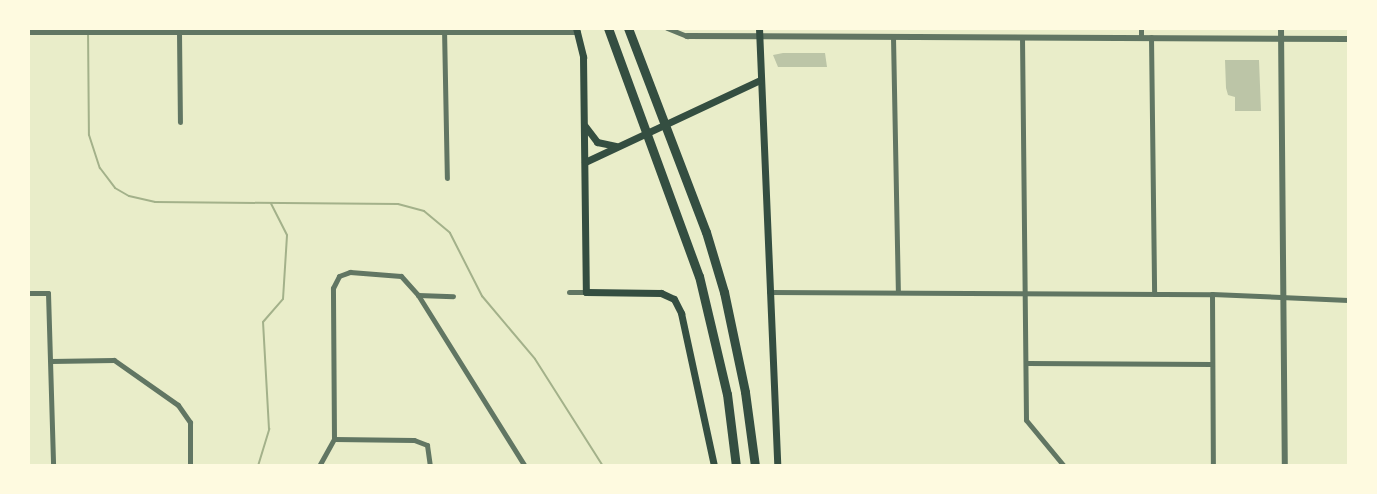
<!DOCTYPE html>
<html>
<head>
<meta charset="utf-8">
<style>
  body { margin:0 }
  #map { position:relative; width:1377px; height:494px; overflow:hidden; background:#e9edc9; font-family:Bitter,serif }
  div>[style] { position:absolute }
  .stream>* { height:2px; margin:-1px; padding:0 1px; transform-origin:1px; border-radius:1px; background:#a3b18a }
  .building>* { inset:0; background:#bcc5a7 }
  .minor>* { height:5px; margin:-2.5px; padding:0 2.5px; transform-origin:2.5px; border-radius:2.5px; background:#617663 }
  .tertiary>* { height:6px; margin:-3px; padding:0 3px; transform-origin:3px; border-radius:3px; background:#617663 }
  .secondary>* { height:7px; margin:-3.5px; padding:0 3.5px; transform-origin:3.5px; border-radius:3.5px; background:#344e41 }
  .motorway>* { height:9px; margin:-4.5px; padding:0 4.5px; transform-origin:4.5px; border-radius:4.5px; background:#344e41 }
  span { translate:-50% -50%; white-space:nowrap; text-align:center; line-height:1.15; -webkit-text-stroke:4.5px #fefae0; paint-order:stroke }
  .frame { position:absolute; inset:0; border:30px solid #fefae0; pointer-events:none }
</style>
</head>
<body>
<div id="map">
  <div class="stream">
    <i style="left:88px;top:28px;width:107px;rotate:89.5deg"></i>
    <i style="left:89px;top:135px;width:35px;rotate:72deg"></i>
    <i style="left:100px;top:168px;width:25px;rotate:53deg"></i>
    <i style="left:115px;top:188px;width:16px;rotate:30deg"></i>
    <i style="left:129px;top:196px;width:27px;rotate:13deg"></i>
    <i style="left:155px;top:202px;width:243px;rotate:0.5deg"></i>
    <i style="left:398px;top:204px;width:27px;rotate:15deg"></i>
    <i style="left:424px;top:211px;width:34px;rotate:40deg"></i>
    <i style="left:450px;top:233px;width:71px;rotate:63.1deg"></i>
    <i style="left:482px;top:296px;width:82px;rotate:49.9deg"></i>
    <i style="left:535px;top:359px;width:127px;rotate:57.6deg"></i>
    <i style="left:258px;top:466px;width:39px;rotate:-73deg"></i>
    <i style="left:269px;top:429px;width:107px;rotate:-93.2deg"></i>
    <i style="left:263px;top:322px;width:30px;rotate:-49deg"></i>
    <i style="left:283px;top:299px;width:64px;rotate:-86.4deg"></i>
    <i style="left:287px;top:235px;width:35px;rotate:-117deg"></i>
  </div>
  <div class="building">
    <i style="clip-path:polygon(783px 53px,825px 53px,827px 67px,778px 67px,773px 55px)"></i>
    <i style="clip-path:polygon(1225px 60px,1259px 60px,1261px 111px,1235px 111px,1235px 97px,1228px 95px,1226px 88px)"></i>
  </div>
  <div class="minor">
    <i style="left:444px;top:28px;width:150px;rotate:88.9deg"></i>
    <i style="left:667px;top:28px;width:22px;rotate:22deg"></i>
    <i style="left:1141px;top:28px;width:9px;rotate:90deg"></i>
    <i style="left:28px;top:32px;width:550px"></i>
    <i style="left:179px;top:32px;width:90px;rotate:89.4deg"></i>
    <i style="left:893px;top:37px;width:255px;rotate:88.9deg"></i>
    <i style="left:1022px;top:37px;width:383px;rotate:89.4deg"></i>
    <i style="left:1026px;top:420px;width:60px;rotate:50.4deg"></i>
    <i style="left:1151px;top:37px;width:257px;rotate:89.3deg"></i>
    <i style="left:569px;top:292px;width:17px"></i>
    <i style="left:769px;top:292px;width:443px;rotate:0.3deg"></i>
    <i style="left:1212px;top:294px;width:136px;rotate:2.5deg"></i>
    <i style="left:28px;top:293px;width:20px"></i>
    <i style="left:48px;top:293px;width:173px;rotate:88.3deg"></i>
    <i style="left:1212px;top:294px;width:172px;rotate:89.7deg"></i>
    <i style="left:418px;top:295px;width:35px;rotate:2deg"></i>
    <i style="left:51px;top:361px;width:63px;rotate:-0.9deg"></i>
    <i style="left:114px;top:360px;width:78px;rotate:35.1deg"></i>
    <i style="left:178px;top:405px;width:21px;rotate:55deg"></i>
    <i style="left:190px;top:422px;width:44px;rotate:90deg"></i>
    <i style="left:1027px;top:363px;width:185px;rotate:0.3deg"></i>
    <i style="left:334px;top:439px;width:80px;rotate:0.7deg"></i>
    <i style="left:414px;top:440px;width:14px;rotate:21deg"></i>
    <i style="left:427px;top:445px;width:21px;rotate:82deg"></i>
    <i style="left:319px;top:466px;width:31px;rotate:-61deg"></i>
    <i style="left:334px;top:439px;width:151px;rotate:-90.4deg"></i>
    <i style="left:333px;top:288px;width:13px;rotate:-63deg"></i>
    <i style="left:339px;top:276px;width:12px;rotate:-20deg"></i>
    <i style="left:350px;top:272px;width:51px;rotate:4.5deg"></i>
    <i style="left:401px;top:276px;width:25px;rotate:48deg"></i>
    <i style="left:418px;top:295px;width:202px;rotate:58deg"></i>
  </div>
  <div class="tertiary">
    <i style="left:1281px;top:28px;width:438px;rotate:89.5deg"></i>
    <i style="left:687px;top:36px;width:661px;rotate:0.26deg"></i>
  </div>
  <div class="secondary">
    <i style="left:576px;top:28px;width:30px;rotate:76deg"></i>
    <i style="left:583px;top:57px;width:235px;rotate:89.3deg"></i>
    <i style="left:586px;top:292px;width:75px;rotate:0.8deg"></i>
    <i style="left:661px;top:293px;width:14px;rotate:25deg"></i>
    <i style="left:674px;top:299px;width:16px;rotate:63deg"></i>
    <i style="left:681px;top:313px;width:157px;rotate:77.8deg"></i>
    <i style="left:759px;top:28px;width:438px;rotate:87.6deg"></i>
    <i style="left:585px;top:126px;width:20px;rotate:53deg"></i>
    <i style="left:597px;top:142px;width:19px;rotate:12deg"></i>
    <i style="left:585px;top:162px;width:193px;rotate:-25.1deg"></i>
  </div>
  <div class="motorway">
    <i style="left:608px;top:28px;width:264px;rotate:69.9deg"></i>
    <i style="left:699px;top:276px;width:121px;rotate:76.7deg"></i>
    <i style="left:727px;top:394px;width:73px;rotate:82.9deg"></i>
    <i style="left:628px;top:28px;width:218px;rotate:69.1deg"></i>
    <i style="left:706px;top:232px;width:63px;rotate:73.3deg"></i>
    <i style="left:724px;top:292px;width:102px;rotate:78.1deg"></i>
    <i style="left:745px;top:392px;width:75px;rotate:82.3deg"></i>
  </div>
  <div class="frame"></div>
</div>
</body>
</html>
